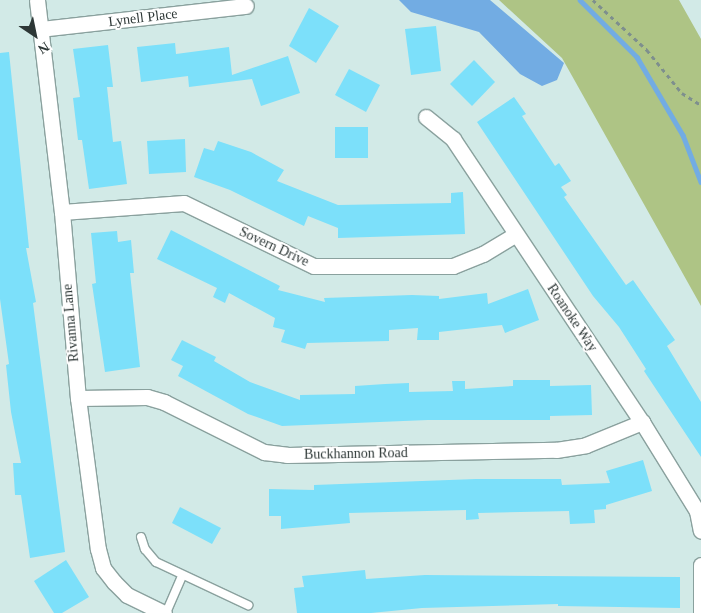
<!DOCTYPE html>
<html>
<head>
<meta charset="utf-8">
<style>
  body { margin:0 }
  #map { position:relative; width:701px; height:613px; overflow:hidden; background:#d2eae7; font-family:"Times New Roman",serif }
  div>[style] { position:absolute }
  .green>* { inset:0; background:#aec485 }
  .water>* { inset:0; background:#72ace3 }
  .stream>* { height:4.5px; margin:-2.25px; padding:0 2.25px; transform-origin:2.25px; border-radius:2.25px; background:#72ace3 }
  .building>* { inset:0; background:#7ce0fa }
  .path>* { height:2.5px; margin-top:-1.25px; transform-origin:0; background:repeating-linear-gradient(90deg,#7e8f8d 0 4px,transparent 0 8px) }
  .roads { filter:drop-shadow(1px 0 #8aa19e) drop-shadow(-1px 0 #8aa19e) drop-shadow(0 1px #8aa19e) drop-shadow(0 -1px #8aa19e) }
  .lane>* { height:8px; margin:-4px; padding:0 4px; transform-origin:4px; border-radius:4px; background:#fff }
  .street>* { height:15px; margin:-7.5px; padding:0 7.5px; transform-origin:7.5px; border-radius:7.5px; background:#fff }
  span { translate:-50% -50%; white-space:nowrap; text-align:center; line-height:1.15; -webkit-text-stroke:4px #fff; paint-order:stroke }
  .street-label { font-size:14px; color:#2d3736 }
  .north { position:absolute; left:10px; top:10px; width:50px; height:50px; -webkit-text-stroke:4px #fff; paint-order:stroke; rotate:146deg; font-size:14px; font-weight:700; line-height:20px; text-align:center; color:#2d3736 }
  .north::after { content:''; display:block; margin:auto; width:18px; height:22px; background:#2d3736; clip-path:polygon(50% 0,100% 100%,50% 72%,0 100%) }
</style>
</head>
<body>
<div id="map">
  <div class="green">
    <i style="clip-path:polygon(499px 0,679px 0,701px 39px,701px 306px,562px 58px)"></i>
  </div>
  <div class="water">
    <i style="clip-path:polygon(399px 0,490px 0,564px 63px,557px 80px,542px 86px,520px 74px,479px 32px,411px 12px)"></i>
  </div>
  <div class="stream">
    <i style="left:580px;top:0;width:81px;rotate:45deg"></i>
    <i style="left:637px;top:57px;width:91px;rotate:59.5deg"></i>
    <i style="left:683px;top:135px;width:50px;rotate:69deg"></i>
  </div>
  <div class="building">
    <i style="clip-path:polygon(309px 8px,339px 26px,316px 63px,289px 46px)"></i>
    <i style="clip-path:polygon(436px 26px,441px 71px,411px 75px,405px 29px)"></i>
    <i style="clip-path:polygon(175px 43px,176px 54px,229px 47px,232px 75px,288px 56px,300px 93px,261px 106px,252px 79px,189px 87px,188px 76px,141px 82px,137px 47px)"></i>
    <i style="clip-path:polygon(108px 45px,113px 87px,107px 87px,113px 142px,121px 141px,127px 184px,89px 189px,82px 140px,78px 140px,73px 98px,80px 97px,73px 49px)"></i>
    <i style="clip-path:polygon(9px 52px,29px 248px,26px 248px,36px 302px,33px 303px,65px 552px,30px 558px,21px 495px,15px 495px,13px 463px,21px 463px,11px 412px,6px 365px,9px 364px,0 299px,0 53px)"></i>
    <i style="clip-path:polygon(474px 60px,495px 82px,472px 106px,450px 84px)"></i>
    <i style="clip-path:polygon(349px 69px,380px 85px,366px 112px,335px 95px)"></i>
    <i style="clip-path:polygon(514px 97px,526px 114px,522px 116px,555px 166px,559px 163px,571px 181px,561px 187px,567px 195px,564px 197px,626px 285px,633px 280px,675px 340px,667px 346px,701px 402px,701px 457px,644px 371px,646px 369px,619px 327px,593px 296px,477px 122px)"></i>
    <i style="clip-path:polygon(335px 127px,368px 127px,368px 158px,335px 158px)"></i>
    <i style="clip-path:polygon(185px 139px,186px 172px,149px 174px,147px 141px)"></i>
    <i style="clip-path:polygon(218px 141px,251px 152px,284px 170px,277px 181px,338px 205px,451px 203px,451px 193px,463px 192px,465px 234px,338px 238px,338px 228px,308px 216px,304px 226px,230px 190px,194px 177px,204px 148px,214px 151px)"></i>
    <i style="clip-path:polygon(171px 230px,280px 286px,278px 290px,325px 302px,324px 298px,412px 295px,439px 296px,439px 299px,487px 293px,488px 304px,528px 289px,539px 320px,505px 333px,502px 325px,439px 332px,439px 340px,417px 340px,418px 328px,389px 330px,389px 341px,307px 343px,305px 349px,281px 342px,285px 330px,273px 327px,275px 318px,229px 293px,225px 303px,213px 297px,217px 288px,157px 259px)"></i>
    <i style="clip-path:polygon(117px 231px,118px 242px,131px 240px,134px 273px,130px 273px,140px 367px,105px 372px,92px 284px,96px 283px,91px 233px)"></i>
    <i style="clip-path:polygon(182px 340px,216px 357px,214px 361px,250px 382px,300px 400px,300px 395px,355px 394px,355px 386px,385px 384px,409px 383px,409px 392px,453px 391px,452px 381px,465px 381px,465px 389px,513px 386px,513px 380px,550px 380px,550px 386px,591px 385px,592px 415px,550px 416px,550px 420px,428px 420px,282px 426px,248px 414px,178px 376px,183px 366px,171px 360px)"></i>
    <i style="clip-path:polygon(643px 460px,652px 491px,606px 505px,606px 509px,594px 510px,595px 523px,570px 524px,569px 511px,478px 513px,479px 519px,466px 520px,466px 510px,349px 513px,350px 523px,281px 529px,281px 516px,269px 516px,269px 489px,314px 490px,314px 485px,476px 479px,561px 479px,562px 485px,610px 483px,606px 471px)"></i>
    <i style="clip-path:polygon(180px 507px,221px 528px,212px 544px,172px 523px)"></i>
    <i style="clip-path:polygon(66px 560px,89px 597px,62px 613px,54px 613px,34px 581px)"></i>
    <i style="clip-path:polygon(365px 570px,366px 579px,425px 575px,680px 577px,680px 608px,558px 606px,558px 604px,422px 608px,371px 613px,297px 613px,294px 588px,304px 587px,302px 576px)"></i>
  </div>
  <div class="path">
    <i style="left:593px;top:0;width:74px;rotate:42.8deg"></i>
    <i style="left:647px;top:50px;width:55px;rotate:50.9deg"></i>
    <i style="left:682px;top:93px;width:22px;rotate:32deg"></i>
  </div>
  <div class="roads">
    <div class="lane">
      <i style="left:141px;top:537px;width:13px;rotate:72deg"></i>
      <i style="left:145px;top:549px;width:17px;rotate:50deg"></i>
      <i style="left:156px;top:562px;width:102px;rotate:25.1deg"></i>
      <i style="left:166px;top:613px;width:40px;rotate:-66.6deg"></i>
    </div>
    <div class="street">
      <i style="left:37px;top:0;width:213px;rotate:83.3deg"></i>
      <i style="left:62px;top:212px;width:187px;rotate:85.1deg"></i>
      <i style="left:78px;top:398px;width:152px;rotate:82.5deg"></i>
      <i style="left:98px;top:549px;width:20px;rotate:75deg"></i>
      <i style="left:103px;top:568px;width:18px;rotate:52deg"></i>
      <i style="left:114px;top:582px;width:18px;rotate:45deg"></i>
      <i style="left:127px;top:595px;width:41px;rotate:25.9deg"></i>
      <i style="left:40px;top:29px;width:207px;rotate:-6.4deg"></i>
      <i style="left:426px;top:117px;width:35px;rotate:39deg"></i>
      <i style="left:453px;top:139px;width:340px;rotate:56.3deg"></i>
      <i style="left:642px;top:422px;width:105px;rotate:58.3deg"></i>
      <i style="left:697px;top:511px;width:20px;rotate:79deg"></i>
      <i style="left:62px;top:212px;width:122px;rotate:-4.2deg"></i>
      <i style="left:184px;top:203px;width:144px;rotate:25.9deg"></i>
      <i style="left:314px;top:266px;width:139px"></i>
      <i style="left:453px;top:266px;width:32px;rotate:-22deg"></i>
      <i style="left:483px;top:254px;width:37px;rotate:-31deg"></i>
      <i style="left:78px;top:398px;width:69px;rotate:-0.8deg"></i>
      <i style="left:147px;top:397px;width:18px;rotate:16deg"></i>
      <i style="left:164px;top:402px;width:112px;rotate:26.6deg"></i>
      <i style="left:264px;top:452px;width:23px;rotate:7deg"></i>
      <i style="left:287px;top:455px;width:269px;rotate:-1.1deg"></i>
      <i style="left:556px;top:450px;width:30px;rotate:-9deg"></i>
      <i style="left:586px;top:445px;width:61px;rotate:-22.3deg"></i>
      <i style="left:701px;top:613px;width:48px;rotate:-90deg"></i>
    </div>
  </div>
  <div class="street-label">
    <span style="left:143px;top:18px;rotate:-7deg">Lynell Place</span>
    <span style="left:274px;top:247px;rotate:25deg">Sovern Drive</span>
    <span style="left:572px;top:318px;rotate:56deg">Roanoke Way</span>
    <span style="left:71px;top:323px;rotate:-95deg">Rivanna Lane</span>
    <span style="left:356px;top:454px;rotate:-1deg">Buckhannon Road</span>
  </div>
  <div class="north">N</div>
</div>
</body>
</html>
